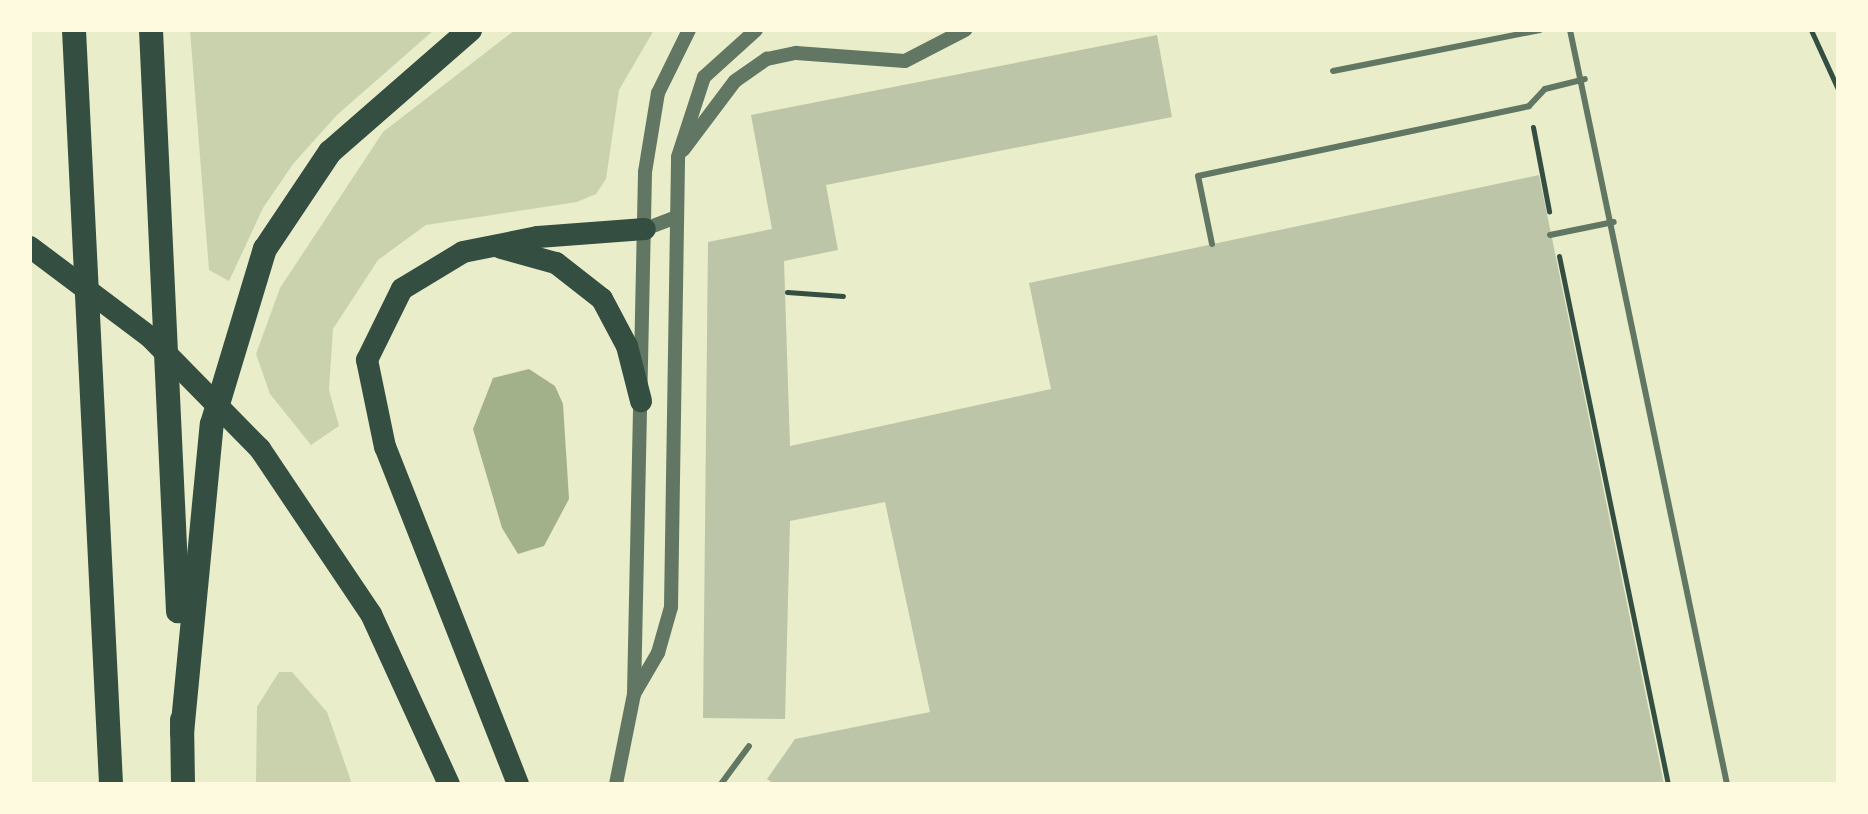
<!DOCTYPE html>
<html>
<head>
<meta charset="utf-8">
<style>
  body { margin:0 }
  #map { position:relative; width:1868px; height:814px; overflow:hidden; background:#e9edc9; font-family:"IBM Plex Serif",serif }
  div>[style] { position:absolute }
  .green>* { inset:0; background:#cad2ad }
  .water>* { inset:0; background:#a3b18a }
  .building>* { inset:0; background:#bcc5a7 }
  .path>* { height:5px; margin:-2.5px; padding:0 2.5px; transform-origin:2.5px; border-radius:2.5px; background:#344e41 }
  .service>* { height:6px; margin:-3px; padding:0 3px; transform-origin:3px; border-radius:3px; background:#617663 }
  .tertiary>* { height:14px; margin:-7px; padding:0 7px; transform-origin:7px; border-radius:7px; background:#617663 }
  .trunk>* { height:22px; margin:-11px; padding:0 11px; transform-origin:11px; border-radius:11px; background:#344e41 }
  .motorway>* { height:24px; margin:-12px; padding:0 12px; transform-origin:12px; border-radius:12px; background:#344e41 }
  span { translate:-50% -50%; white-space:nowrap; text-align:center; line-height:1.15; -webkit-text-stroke:7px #fefae0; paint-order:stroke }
  .frame { position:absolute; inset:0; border:32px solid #fefae0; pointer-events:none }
</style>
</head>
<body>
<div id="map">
  <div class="green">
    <i style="clip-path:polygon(190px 30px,434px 30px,337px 115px,293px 164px,263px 208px,229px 281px,209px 270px)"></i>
    <i style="clip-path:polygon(515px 30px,654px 30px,619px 90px,606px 179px,596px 194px,577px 202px,426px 225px,378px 260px,333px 329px,329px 390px,339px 426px,311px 445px,270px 394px,256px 354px,280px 288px,383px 132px)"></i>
    <i style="clip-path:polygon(279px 672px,292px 672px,327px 712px,352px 784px,256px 784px,257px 707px)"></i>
  </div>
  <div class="water">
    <i style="clip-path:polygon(529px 369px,555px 386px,563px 404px,569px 499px,544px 546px,518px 554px,502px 528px,473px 429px,493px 378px)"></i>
  </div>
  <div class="building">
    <i style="clip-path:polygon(1157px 35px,1172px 117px,826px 185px,838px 250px,784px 261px,790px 446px,1051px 389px,1029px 283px,1539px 175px,1664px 784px,774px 784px,767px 779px,795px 739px,930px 712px,885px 502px,790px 521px,785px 719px,703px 718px,708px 242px,772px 229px,751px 115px)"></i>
  </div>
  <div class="path">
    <i style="left:1811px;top:30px;width:65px;rotate:65.4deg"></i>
    <i style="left:1533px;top:127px;width:86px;rotate:79.2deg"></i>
    <i style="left:1559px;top:256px;width:539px;rotate:78.34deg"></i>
    <i style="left:787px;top:292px;width:56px;rotate:4.1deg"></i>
  </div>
  <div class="service">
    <i style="left:1570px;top:30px;width:770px;rotate:78.24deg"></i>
    <i style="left:1333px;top:71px;width:211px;rotate:-11.2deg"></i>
    <i style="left:1550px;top:235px;width:65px;rotate:-11.5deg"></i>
    <i style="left:1212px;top:244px;width:69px;rotate:-101.6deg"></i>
    <i style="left:1198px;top:176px;width:338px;rotate:-11.9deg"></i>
    <i style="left:1529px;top:106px;width:23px;rotate:-47deg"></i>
    <i style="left:1545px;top:89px;width:41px;rotate:-14deg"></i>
    <i style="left:721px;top:784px;width:47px;rotate:-53.6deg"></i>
  </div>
  <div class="tertiary">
    <i style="left:683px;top:150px;width:86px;rotate:-53deg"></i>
    <i style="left:735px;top:81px;width:39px;rotate:-35deg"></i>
    <i style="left:767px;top:59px;width:30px;rotate:-12deg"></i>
    <i style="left:796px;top:53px;width:109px;rotate:4.2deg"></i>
    <i style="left:905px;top:61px;width:68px;rotate:-27.3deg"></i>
    <i style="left:645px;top:229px;width:33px;rotate:-21deg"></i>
    <i style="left:634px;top:694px;width:522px;rotate:-88.79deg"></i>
    <i style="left:645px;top:172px;width:80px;rotate:-80.7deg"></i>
    <i style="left:658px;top:93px;width:70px;rotate:-63.8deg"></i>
    <i style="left:616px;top:784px;width:92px;rotate:-78.7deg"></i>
    <i style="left:634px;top:694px;width:48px;rotate:-59.7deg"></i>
    <i style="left:658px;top:653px;width:48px;rotate:-74.2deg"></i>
    <i style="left:671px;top:607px;width:450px;rotate:-89.1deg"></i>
    <i style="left:678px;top:157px;width:84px;rotate:-72deg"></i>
    <i style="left:704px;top:77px;width:70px;rotate:-42.1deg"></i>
  </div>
  <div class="trunk">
    <i style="left:30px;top:247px;width:150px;rotate:36.9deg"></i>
    <i style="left:150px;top:337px;width:157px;rotate:45.5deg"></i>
    <i style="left:260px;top:449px;width:199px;rotate:56.1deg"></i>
    <i style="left:371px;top:614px;width:187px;rotate:65.4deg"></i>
    <i style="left:501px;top:248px;width:57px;rotate:15.3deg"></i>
    <i style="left:556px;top:263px;width:58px;rotate:38deg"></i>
    <i style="left:602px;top:299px;width:53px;rotate:62deg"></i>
    <i style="left:627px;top:346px;width:57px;rotate:75.7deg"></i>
    <i style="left:518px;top:784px;width:362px;rotate:-111.5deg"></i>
    <i style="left:385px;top:447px;width:89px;rotate:-101.7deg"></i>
    <i style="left:367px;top:360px;width:79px;rotate:-63.8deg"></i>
    <i style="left:402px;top:289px;width:71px;rotate:-31.2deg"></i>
    <i style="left:463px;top:252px;width:76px;rotate:-11.3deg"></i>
    <i style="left:538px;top:237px;width:107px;rotate:-4.3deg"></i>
  </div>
  <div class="motorway">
    <i style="left:74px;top:30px;width:755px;rotate:87.19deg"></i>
    <i style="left:151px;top:30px;width:582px;rotate:87.34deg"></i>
    <i style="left:182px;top:720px;width:64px;rotate:89.1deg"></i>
    <i style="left:182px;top:733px;width:310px;rotate:-84.5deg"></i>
    <i style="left:212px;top:424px;width:183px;rotate:-73.2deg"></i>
    <i style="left:265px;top:249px;width:117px;rotate:-56.2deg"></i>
    <i style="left:330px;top:152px;width:186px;rotate:-41.1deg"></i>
  </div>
  <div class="frame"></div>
</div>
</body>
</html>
